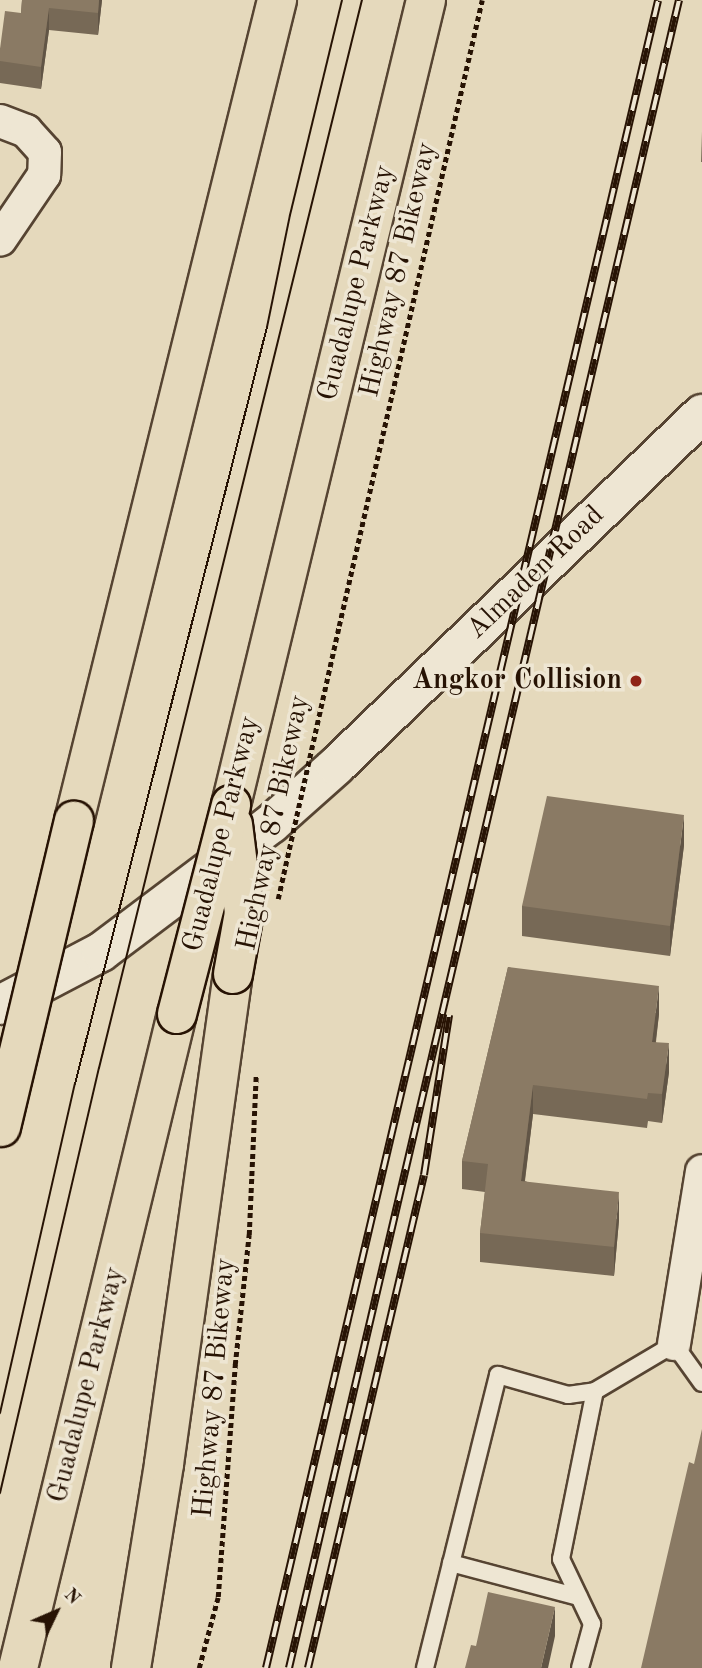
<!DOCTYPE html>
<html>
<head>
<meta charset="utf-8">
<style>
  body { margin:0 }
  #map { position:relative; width:702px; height:1668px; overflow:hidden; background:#e5d9bc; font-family:"Old Standard TT",serif }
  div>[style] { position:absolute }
  .path>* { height:4.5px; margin-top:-2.25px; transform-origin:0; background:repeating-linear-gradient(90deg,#271304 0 5px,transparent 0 8.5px) }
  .roads { filter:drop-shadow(2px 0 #564432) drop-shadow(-2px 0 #564432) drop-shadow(0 2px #564432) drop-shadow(0 -2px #564432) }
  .service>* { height:16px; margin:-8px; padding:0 8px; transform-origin:8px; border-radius:8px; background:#eee6d3 }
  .minor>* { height:32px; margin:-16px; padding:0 16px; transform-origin:16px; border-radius:16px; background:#eee6d3 }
  .tertiary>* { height:38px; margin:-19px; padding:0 19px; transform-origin:19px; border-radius:19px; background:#eee6d3 }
  .motorway>* { height:38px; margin:-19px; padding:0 19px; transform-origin:19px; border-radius:19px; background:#e5d9bc }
  .tram>* { height:2px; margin:-1px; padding:0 1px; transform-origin:1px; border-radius:1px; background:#271304 }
  .rail>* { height:8px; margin-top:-4px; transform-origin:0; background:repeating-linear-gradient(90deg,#eee6d3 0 16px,#271304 0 32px); box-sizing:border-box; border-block:2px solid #271304 }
  .path-bridge>* { height:4.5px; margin-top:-2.25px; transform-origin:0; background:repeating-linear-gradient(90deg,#271304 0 5px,transparent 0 8.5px) }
  .bridges { filter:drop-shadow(2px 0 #271304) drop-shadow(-2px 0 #271304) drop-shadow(0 2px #271304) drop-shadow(0 -2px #271304) }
  .motorway-bridge>* { height:38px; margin:-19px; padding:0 19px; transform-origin:19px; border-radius:19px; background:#e5d9bc }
  .wall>* { inset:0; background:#776956 }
  .shaded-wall>* { inset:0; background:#615546 }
  .building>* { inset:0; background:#8a7a64 }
  .dots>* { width:19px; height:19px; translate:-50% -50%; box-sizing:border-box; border:4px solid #eee6d3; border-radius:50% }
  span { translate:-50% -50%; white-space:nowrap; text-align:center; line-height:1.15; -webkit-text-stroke:7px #eee6d3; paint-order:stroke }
  .street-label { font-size:28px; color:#271304 }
  .poi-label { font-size:28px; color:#271304; font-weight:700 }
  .right { translate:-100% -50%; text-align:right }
  .north { position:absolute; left:21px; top:1577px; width:70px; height:70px; -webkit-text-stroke:5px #eee6d3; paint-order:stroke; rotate:46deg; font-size:19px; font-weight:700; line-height:28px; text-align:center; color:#271304 }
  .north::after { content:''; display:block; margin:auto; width:24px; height:32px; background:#271304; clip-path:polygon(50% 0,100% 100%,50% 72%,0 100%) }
</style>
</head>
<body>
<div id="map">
  <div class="path">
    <i style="left:339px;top:626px;width:642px;rotate:-77.13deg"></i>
    <i style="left:199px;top:1668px;width:73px;rotate:-75deg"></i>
    <i style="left:218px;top:1597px;width:233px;rotate:-85.8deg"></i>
    <i style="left:235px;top:1365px;width:131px;rotate:-83.9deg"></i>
    <i style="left:249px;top:1235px;width:159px;rotate:-87.5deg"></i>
  </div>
  <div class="roads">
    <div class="service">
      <i style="left:451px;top:1563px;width:132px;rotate:14.9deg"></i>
      <i style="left:425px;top:1668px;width:302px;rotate:-76deg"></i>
      <i style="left:498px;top:1375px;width:73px;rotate:15.9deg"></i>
      <i style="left:568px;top:1395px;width:27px;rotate:-8deg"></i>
      <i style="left:595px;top:1391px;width:92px;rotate:-30.7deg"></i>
      <i style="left:674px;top:1344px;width:48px;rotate:54.3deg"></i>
      <i style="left:580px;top:1668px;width:46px;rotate:-74.7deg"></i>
      <i style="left:592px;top:1624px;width:72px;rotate:-115.5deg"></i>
      <i style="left:561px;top:1559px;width:171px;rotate:-78.6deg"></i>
    </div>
    <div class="minor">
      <i style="left:0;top:121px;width:28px;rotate:21deg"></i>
      <i style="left:26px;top:131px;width:28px;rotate:48deg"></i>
      <i style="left:45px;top:152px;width:23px;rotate:92deg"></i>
      <i style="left:44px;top:175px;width:78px;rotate:124.1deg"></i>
      <i style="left:674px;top:1344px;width:175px;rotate:-80.8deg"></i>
    </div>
    <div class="tertiary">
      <i style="left:0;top:1005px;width:114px;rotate:-27.7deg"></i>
      <i style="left:101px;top:952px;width:213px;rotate:-37deg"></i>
      <i style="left:271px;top:824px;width:87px;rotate:-41.7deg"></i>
      <i style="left:336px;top:766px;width:508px;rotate:-43.88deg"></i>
    </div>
    <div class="motorway">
      <i style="left:231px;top:805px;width:828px;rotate:-76.38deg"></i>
      <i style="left:74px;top:821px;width:846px;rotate:-76.11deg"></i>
      <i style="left:18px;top:1668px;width:673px;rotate:-76.34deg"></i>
      <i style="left:131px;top:1668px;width:207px;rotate:-80.8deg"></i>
      <i style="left:164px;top:1464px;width:495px;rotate:-82deg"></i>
    </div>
  </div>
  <div class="tram">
    <i style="left:0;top:1413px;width:337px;rotate:-77.2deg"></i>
    <i style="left:75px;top:1084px;width:781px;rotate:-75.77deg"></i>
    <i style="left:267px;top:327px;width:114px;rotate:-78.4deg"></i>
    <i style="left:290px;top:215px;width:221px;rotate:-76.4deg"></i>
    <i style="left:0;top:1493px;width:436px;rotate:-76.9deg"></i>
    <i style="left:99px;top:1068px;width:1100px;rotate:-76.17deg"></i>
  </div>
  <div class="rail">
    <i style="left:266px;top:1668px;width:1713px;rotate:-76.77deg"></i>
    <i style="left:289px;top:1668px;width:1713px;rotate:-76.84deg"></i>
    <i style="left:308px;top:1668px;width:506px;rotate:-76.76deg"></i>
    <i style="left:424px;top:1175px;width:162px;rotate:-81.1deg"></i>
  </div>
  <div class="path-bridge">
    <i style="left:278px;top:899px;width:280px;rotate:-77.4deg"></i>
  </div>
  <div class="bridges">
    <div class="motorway-bridge">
      <i style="left:233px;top:974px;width:62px;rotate:-79.8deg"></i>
      <i style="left:244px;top:913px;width:89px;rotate:-97.1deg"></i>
      <i style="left:177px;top:1014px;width:216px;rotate:-75.5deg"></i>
      <i style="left:1px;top:1127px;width:315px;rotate:-76.6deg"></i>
    </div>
  </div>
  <div class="wall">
    <i style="clip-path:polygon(22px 0,102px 0,98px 35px,49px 30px,41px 89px,0 83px,0 49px,21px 13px)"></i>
    <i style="clip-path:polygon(702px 132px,702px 162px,701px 162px)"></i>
    <i style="clip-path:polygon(684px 845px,670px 956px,522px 936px,522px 906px)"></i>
    <i style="clip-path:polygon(508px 967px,659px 1014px,656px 1042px,669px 1072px,662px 1123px,648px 1121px,647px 1128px,533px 1114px,525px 1181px,619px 1220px,614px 1276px,480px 1262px,480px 1233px,485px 1192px,462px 1189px,462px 1161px)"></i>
  </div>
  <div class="shaded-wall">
    <i style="clip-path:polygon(99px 0,102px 0,98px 35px,98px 13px)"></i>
    <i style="clip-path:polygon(49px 8px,49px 30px,41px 89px,41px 67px)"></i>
    <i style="clip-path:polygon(684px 815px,684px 845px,670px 956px,670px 926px)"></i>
    <i style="clip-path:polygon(659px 986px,659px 1014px,652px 1070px,652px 1042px)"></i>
    <i style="clip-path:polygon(669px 1043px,669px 1072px,662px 1123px,662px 1094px)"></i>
    <i style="clip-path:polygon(533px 1085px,533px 1114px,521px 1210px,521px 1181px)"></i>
    <i style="clip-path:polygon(619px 1192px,619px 1220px,614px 1276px,614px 1247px)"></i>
    <i style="clip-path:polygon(555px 1607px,555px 1636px,548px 1668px,541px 1668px)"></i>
  </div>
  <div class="building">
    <i style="clip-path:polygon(22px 0,99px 0,98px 13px,49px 8px,41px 67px,0 61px,0 49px,5px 11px,21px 13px)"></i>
    <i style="clip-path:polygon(547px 796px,684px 815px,670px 926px,522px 906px)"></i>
    <i style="clip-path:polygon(508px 967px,659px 986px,652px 1042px,669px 1043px,662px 1094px,648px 1093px,647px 1099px,533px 1085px,521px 1181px,619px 1192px,614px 1247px,480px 1233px,488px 1164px,462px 1161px)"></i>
    <i style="clip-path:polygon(702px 1429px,702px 1668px,641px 1668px,689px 1462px,694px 1464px)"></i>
    <i style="clip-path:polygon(488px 1592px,555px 1607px,541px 1668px,465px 1668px,471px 1645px,476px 1646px)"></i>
  </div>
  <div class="dots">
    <i style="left:636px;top:681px;background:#8f2418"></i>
  </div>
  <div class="street-label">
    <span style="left:399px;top:270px;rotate:-77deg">Highway 87 Bikeway</span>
    <span style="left:357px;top:283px;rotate:-76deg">Guadalupe Parkway</span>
    <span style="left:536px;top:573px;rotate:-44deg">Almaden Road</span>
    <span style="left:274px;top:823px;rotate:-78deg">Highway 87 Bikeway</span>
    <span style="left:222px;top:834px;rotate:-76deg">Guadalupe Parkway</span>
    <span style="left:87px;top:1385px;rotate:-76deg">Guadalupe Parkway</span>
    <span style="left:215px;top:1388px;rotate:-85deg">Highway 87 Bikeway</span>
  </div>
  <div class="poi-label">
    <span class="right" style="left:622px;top:681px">Angkor Collision</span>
  </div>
  <div class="north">N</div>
</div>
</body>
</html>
